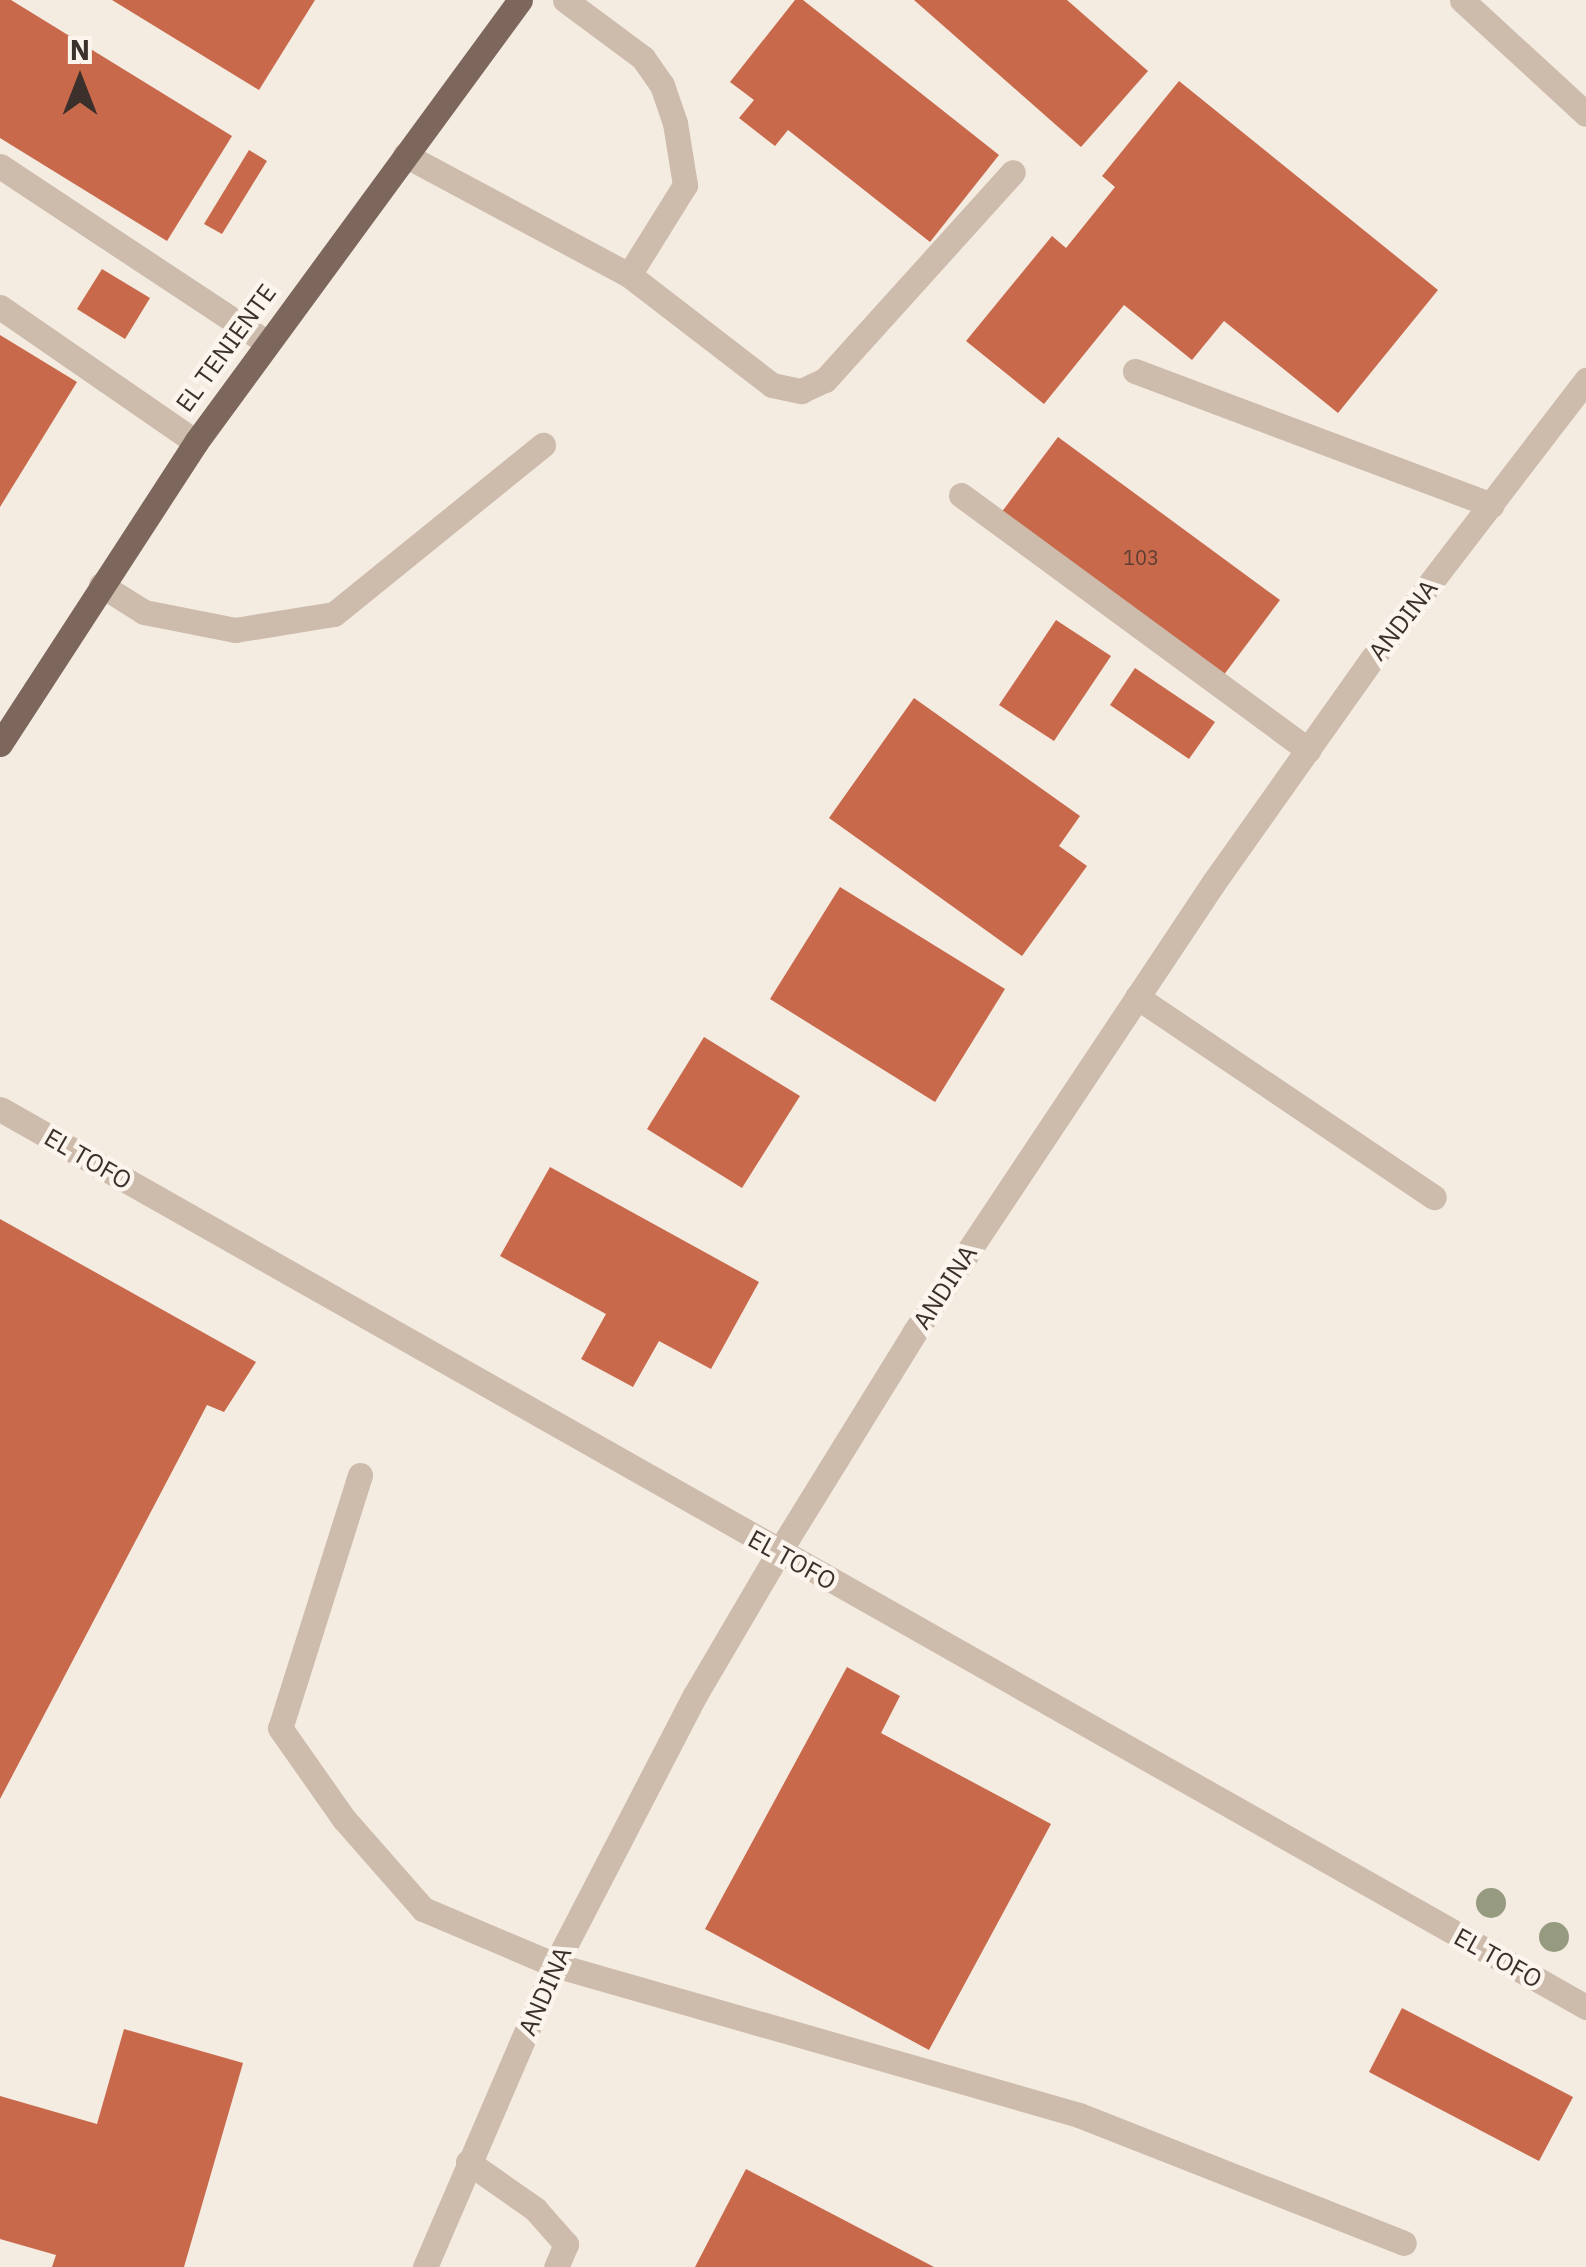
<!DOCTYPE html>
<html>
<head>
<meta charset="utf-8">
<style>
  body { margin:0 }
  #map { position:relative; width:1586px; height:2267px; overflow:hidden; background:#f4ebe1; font-family:"IBM Plex Sans",sans-serif }
  div>[style] { position:absolute }
  .building>* { inset:0; background:#c8694b }
  .minor>* { height:25px; margin:-12.5px; padding:0 12.5px; transform-origin:12.5px; border-radius:12.5px; background:#cdbbac }
  .major>* { height:25px; margin:-12.5px; padding:0 12.5px; transform-origin:12.5px; border-radius:12.5px; background:#7d675c }
  .trees>* { width:30px; height:30px; margin:-15px; border-radius:50%; background:#969b7f }
  span { translate:-50% -50%; white-space:nowrap; text-align:center; line-height:1.15; -webkit-text-stroke:9px #fbf5ee; paint-order:stroke }
  .number-label { font-size:20px; color:#5e3e33 }
  .number-label span { -webkit-text-stroke-width:0 }
  .street-label { font-size:25px; color:#3b302b }
  .north { position:absolute; left:30px; top:30px; width:100px; height:100px; -webkit-text-stroke:8px #fbf5ee; paint-order:stroke; rotate:0deg; font-size:28px; font-weight:700; line-height:40px; text-align:center; color:#3b302b }
  .north::after { content:''; display:block; margin:auto; width:35px; height:45px; background:#3b302b; clip-path:polygon(50% 0,100% 100%,50% 72%,0 100%) }
</style>
</head>
<body>
<div id="map">
  <div class="building">
    <i style="clip-path:polygon(0 0,11px 0,232px 136px,167px 241px,0 138px)"></i>
    <i style="clip-path:polygon(112px 0,315px 0,259px 90px)"></i>
    <i style="clip-path:polygon(795px 0,803px 0,999px 155px,930px 242px,788px 130px,775px 146px,739px 118px,754px 100px,730px 82px)"></i>
    <i style="clip-path:polygon(914px 0,1067px 0,1148px 71px,1081px 147px)"></i>
    <i style="clip-path:polygon(1179px 81px,1438px 290px,1338px 413px,1224px 321px,1192px 360px,1124px 305px,1044px 404px,966px 341px,1052px 236px,1066px 248px,1115px 187px,1102px 176px)"></i>
    <i style="clip-path:polygon(249px 150px,267px 161px,222px 234px,204px 224px)"></i>
    <i style="clip-path:polygon(102px 269px,150px 298px,125px 339px,77px 309px)"></i>
    <i style="clip-path:polygon(0 335px,77px 382px,0 507px)"></i>
    <i style="clip-path:polygon(1058px 437px,1280px 600px,1223px 676px,1001px 513px)"></i>
    <i style="clip-path:polygon(1056px 620px,1111px 656px,1054px 741px,999px 705px)"></i>
    <i style="clip-path:polygon(1135px 668px,1215px 722px,1189px 759px,1110px 705px)"></i>
    <i style="clip-path:polygon(914px 698px,1080px 816px,1059px 846px,1087px 866px,1022px 956px,829px 818px)"></i>
    <i style="clip-path:polygon(840px 887px,1005px 989px,935px 1102px,770px 999px)"></i>
    <i style="clip-path:polygon(704px 1037px,800px 1096px,742px 1188px,647px 1129px)"></i>
    <i style="clip-path:polygon(550px 1167px,759px 1282px,711px 1369px,659px 1341px,633px 1387px,581px 1359px,606px 1314px,500px 1256px)"></i>
    <i style="clip-path:polygon(0 1219px,256px 1362px,224px 1412px,207px 1405px,0 1799px)"></i>
    <i style="clip-path:polygon(847px 1667px,900px 1696px,881px 1733px,1051px 1824px,929px 2050px,705px 1929px)"></i>
    <i style="clip-path:polygon(1402px 2008px,1573px 2097px,1539px 2161px,1369px 2072px)"></i>
    <i style="clip-path:polygon(124px 2029px,243px 2063px,184px 2267px,52px 2267px,56px 2255px,0 2239px,0 2096px,97px 2124px)"></i>
    <i style="clip-path:polygon(746px 2169px,934px 2267px,695px 2267px)"></i>
  </div>
  <div class="minor">
    <i style="left:565px;top:0;width:97px;rotate:36.6deg"></i>
    <i style="left:643px;top:58px;width:33px;rotate:55deg"></i>
    <i style="left:662px;top:85px;width:40px;rotate:71.1deg"></i>
    <i style="left:675px;top:123px;width:63px;rotate:80.8deg"></i>
    <i style="left:685px;top:185px;width:106px;rotate:121.9deg"></i>
    <i style="left:1462px;top:0;width:168px;rotate:42.6deg"></i>
    <i style="left:405px;top:155px;width:254px;rotate:28.2deg"></i>
    <i style="left:629px;top:275px;width:180px;rotate:37.6deg"></i>
    <i style="left:772px;top:385px;width:30px;rotate:12deg"></i>
    <i style="left:801px;top:391px;width:26px;rotate:-25deg"></i>
    <i style="left:825px;top:380px;width:280px;rotate:-47.9deg"></i>
    <i style="left:0;top:166px;width:320px;rotate:33.5deg"></i>
    <i style="left:0;top:307px;width:238px;rotate:34.6deg"></i>
    <i style="left:1135px;top:371px;width:381px;rotate:20.6deg"></i>
    <i style="left:961px;top:495px;width:431px;rotate:36.3deg"></i>
    <i style="left:101px;top:585px;width:51px;rotate:32.1deg"></i>
    <i style="left:144px;top:612px;width:93px;rotate:11.2deg"></i>
    <i style="left:235px;top:630px;width:100px;rotate:-9.2deg"></i>
    <i style="left:334px;top:614px;width:269px;rotate:-39deg"></i>
    <i style="left:1137px;top:997px;width:358px;rotate:34deg"></i>
    <i style="left:0;top:1109px;width:1823px;rotate:29.52deg"></i>
    <i style="left:360px;top:1475px;width:265px;rotate:107.5deg"></i>
    <i style="left:280px;top:1728px;width:111px;rotate:54.9deg"></i>
    <i style="left:344px;top:1819px;width:120px;rotate:48.7deg"></i>
    <i style="left:423px;top:1909px;width:143px;rotate:23deg"></i>
    <i style="left:555px;top:1965px;width:545px;rotate:15.97deg"></i>
    <i style="left:1079px;top:2115px;width:349px;rotate:21.5deg"></i>
    <i style="left:468px;top:2162px;width:82px;rotate:35deg"></i>
    <i style="left:535px;top:2209px;width:47px;rotate:48.5deg"></i>
    <i style="left:566px;top:2244px;width:25px;rotate:113deg"></i>
    <i style="left:425px;top:2267px;width:329px;rotate:-66.7deg"></i>
    <i style="left:555px;top:1965px;width:304px;rotate:-62.6deg"></i>
    <i style="left:695px;top:1695px;width:166px;rotate:-59.6deg"></i>
    <i style="left:779px;top:1552px;width:257px;rotate:-58.3deg"></i>
    <i style="left:914px;top:1333px;width:542px;rotate:-56.37deg"></i>
    <i style="left:1214px;top:882px;width:273px;rotate:-54.7deg"></i>
    <i style="left:1372px;top:659px;width:352px;rotate:-52.5deg"></i>
  </div>
  <div class="major">
    <i style="left:0;top:744px;width:360px;rotate:-57deg"></i>
    <i style="left:196px;top:442px;width:548px;rotate:-53.76deg"></i>
  </div>
  <div class="trees">
    <i style="left:1491px;top:1903px"></i>
    <i style="left:1554px;top:1937px"></i>
  </div>
  <div class="number-label">
    <span style="left:1141px;top:557px">103</span>
  </div>
  <div class="street-label">
    <span style="left:226px;top:348px;rotate:-54deg">EL TENIENTE</span>
    <span style="left:1403px;top:620px;rotate:-52deg">ANDINA</span>
    <span style="left:88px;top:1159px;rotate:30deg">EL TOFO</span>
    <span style="left:945px;top:1287px;rotate:-57deg">ANDINA</span>
    <span style="left:792px;top:1560px;rotate:29deg">EL TOFO</span>
    <span style="left:1498px;top:1958px;rotate:29deg">EL TOFO</span>
    <span style="left:545px;top:1991px;rotate:-66deg">ANDINA</span>
  </div>
  <div class="north">N</div>
</div>
</body>
</html>
